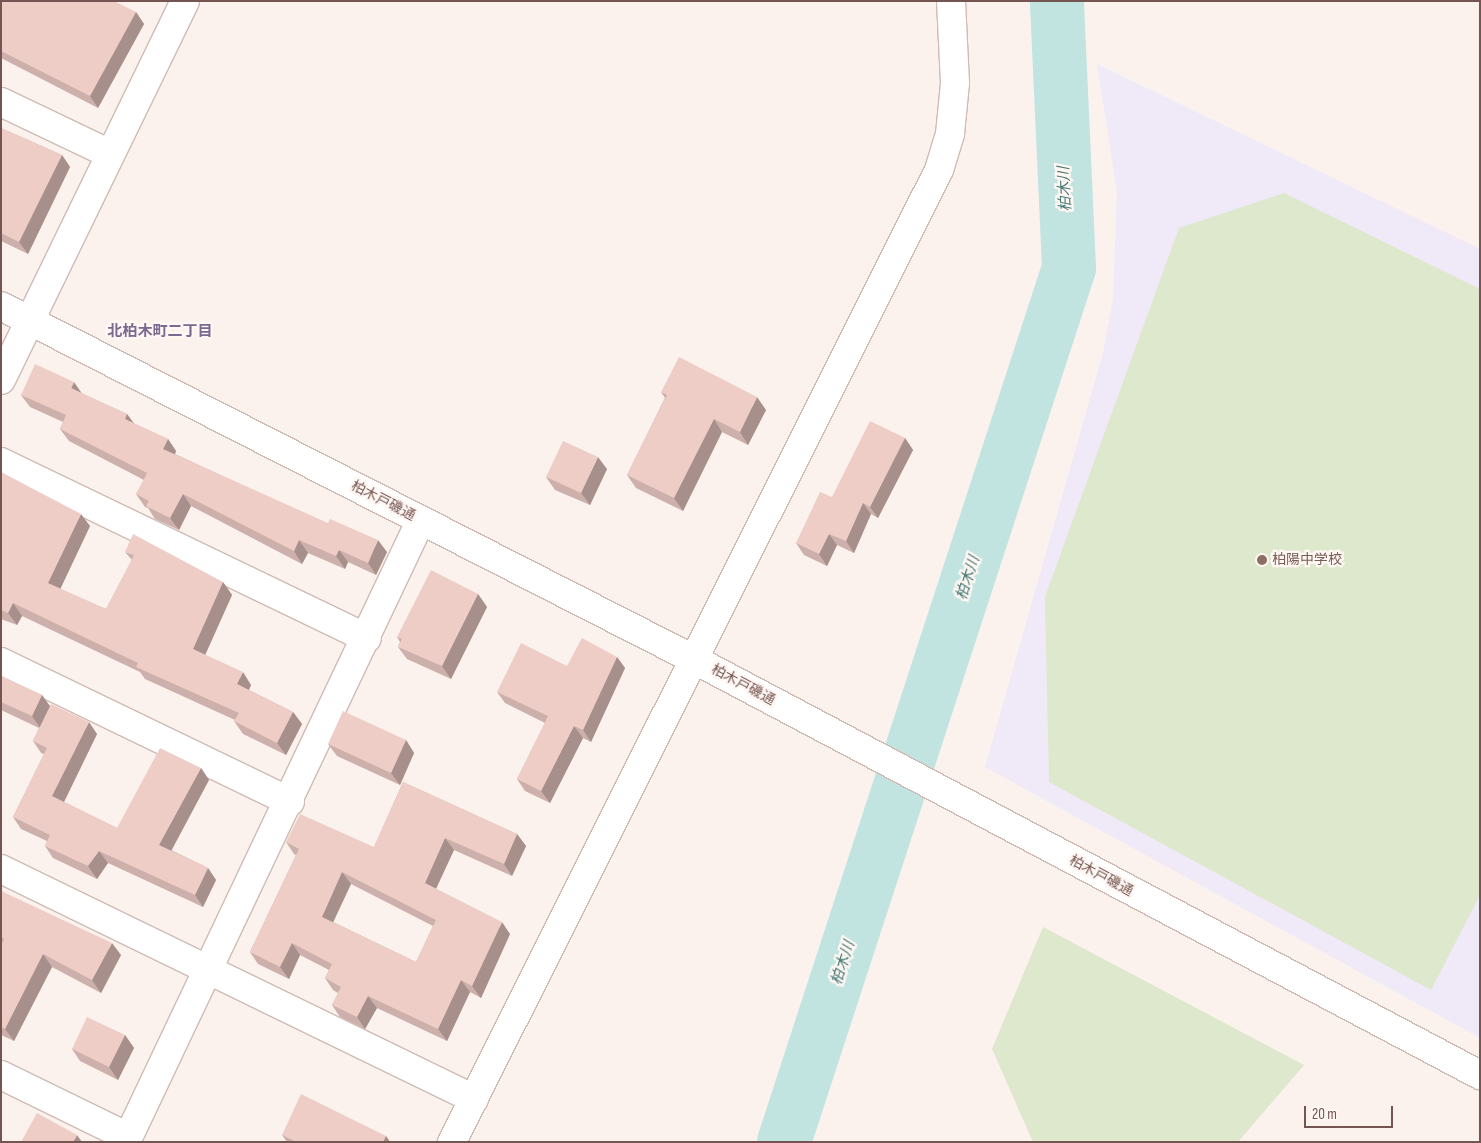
<!DOCTYPE html>
<html>
<head>
<meta charset="utf-8">
<style>
  body { margin:0 }
  #map { position:relative; width:1481px; height:1143px; overflow:hidden; background:#fbf2ed; font-family:"Sofia Sans Condensed","Noto Sans JP",sans-serif }
  div>[style] { position:absolute }
  .education>* { inset:0; background:#efe9f8 }
  .green>* { inset:0; background:#dee8cc }
  .river>* { height:54px; margin:-27px; padding:0 27px; transform-origin:27px; border-radius:27px; background:#c2e4e0 }
  .roads { filter:drop-shadow(1px 0 #cfbbb5) drop-shadow(-1px 0 #cfbbb5) drop-shadow(0 1px #cfbbb5) drop-shadow(0 -1px #cfbbb5) }
  .street>* { height:28px; margin:-14px; padding:0 14px; transform-origin:14px; border-radius:14px; background:#fff }
  .secondary>* { height:28px; margin:-14px; padding:0 14px; transform-origin:14px; border-radius:14px; background:#fff }
  .wall>* { inset:0; background:#cdb0ab }
  .shaded-wall>* { inset:0; background:#a7908b }
  .building>* { inset:0; background:#eecdc7 }
  .dots>* { width:14px; height:14px; translate:-50% -50%; box-sizing:border-box; border:2px solid #fef7f3; border-radius:50% }
  span { translate:-50% -50%; white-space:nowrap; text-align:center; line-height:1.15; -webkit-text-stroke:4.5px #fef7f3; paint-order:stroke }
  .street-label { font-size:14px; color:#755551 }
  .education-label { font-size:14px; color:#785e54 }
  .left { translate:0 -50%; text-align:left }
  .water-label { font-size:15px; color:#467874; font-style:italic }
  .neighbourhood-label { font-size:15px; color:#7a6990; font-weight:700 }
  .frame { position:absolute; inset:0; border:2px solid #755551; pointer-events:none }
  .scale { position:absolute; left:1304px; top:1106px; width:89px; height:22px; box-sizing:border-box; border:2px solid #755551; border-top:0; padding-left:6px; font-size:15px; line-height:18px; white-space:nowrap; color:#755551; -webkit-text-stroke:4px #fef7f3; paint-order:stroke }
</style>
</head>
<body>
<div id="map">
  <div class="education">
    <i style="clip-path:polygon(1097px 64px,1480px 249px,1480px 1038px,985px 767px,1103px 353px,1113px 299px,1117px 192px)"></i>
  </div>
  <div class="green">
    <i style="clip-path:polygon(1284px 193px,1480px 289px,1480px 895px,1431px 990px,1049px 782px,1045px 597px,1179px 228px)"></i>
    <i style="clip-path:polygon(1043px 927px,1304px 1065px,1238px 1142px,1033px 1142px,992px 1049px)"></i>
  </div>
  <div class="river">
    <i style="left:784px;top:1142px;width:919px;rotate:-71.94deg"></i>
    <i style="left:1069px;top:268px;width:267px;rotate:-92.6deg"></i>
  </div>
  <div class="roads">
    <div class="street">
      <i style="left:1px;top:102px;width:121px;rotate:25.5deg"></i>
      <i style="left:1px;top:380px;width:421px;rotate:-64.1deg"></i>
      <i style="left:1px;top:462px;width:406px;rotate:25.7deg"></i>
      <i style="left:1px;top:662px;width:321px;rotate:25.8deg"></i>
      <i style="left:1px;top:869px;width:526px;rotate:25.93deg"></i>
      <i style="left:1px;top:1075px;width:141px;rotate:26deg"></i>
      <i style="left:126px;top:1142px;width:688px;rotate:-64.63deg"></i>
      <i style="left:452px;top:1142px;width:1087px;rotate:-63.39deg"></i>
      <i style="left:939px;top:170px;width:38px;rotate:-73deg"></i>
      <i style="left:950px;top:134px;width:51px;rotate:-84.4deg"></i>
      <i style="left:955px;top:83px;width:82px;rotate:-92.8deg"></i>
    </div>
    <div class="secondary">
      <i style="left:1px;top:306px;width:781px;rotate:27.02deg"></i>
      <i style="left:697px;top:661px;width:886px;rotate:27.87deg"></i>
    </div>
  </div>
  <div class="wall">
    <i style="clip-path:polygon(1px 1px,136px 12px,144px 24px,98px 108px,1px 58px)"></i>
    <i style="clip-path:polygon(1px 128px,62px 155px,70px 167px,28px 254px,1px 241px)"></i>
    <i style="clip-path:polygon(661px 392px,766px 410px,748px 445px,722px 432px,683px 511px,636px 488px,627px 475px,665px 398px)"></i>
    <i style="clip-path:polygon(81px 393px,127px 414px,133px 423px,168px 439px,176px 451px,175px 454px,387px 552px,376px 575px,348px 562px,345px 569px,308px 553px,302px 564px,191px 506px,179px 530px,155px 519px,148px 508px,145px 507px,136px 494px,144px 480px,69px 441px,60px 429px,63px 422px,30px 407px,21px 395px)"></i>
    <i style="clip-path:polygon(905px 438px,913px 450px,878px 518px,871px 514px,854px 553px,837px 545px,827px 566px,804px 555px,796px 543px,832px 497px)"></i>
    <i style="clip-path:polygon(607px 469px,590px 505px,555px 490px,546px 477px)"></i>
    <i style="clip-path:polygon(1px 472px,90px 526px,60px 589px,106px 609px,132px 560px,125px 552px,223px 582px,232px 595px,205px 655px,251px 685px,249px 690px,293px 712px,302px 724px,286px 755px,243px 734px,234px 721px,235px 720px,145px 679px,140px 672px,22px 616px,17px 625px,1px 619px)"></i>
    <i style="clip-path:polygon(478px 594px,487px 607px,451px 679px,407px 659px,398px 647px,400px 642px,397px 637px)"></i>
    <i style="clip-path:polygon(617px 657px,625px 668px,591px 742px,583px 738px,550px 803px,525px 791px,517px 779px,545px 723px,505px 703px,497px 692px,567px 666px)"></i>
    <i style="clip-path:polygon(1px 677px,42px 695px,50px 706px,97px 734px,64px 802px,117px 828px,201px 768px,209px 780px,171px 850px,208px 868px,216px 880px,203px 907px,108px 863px,97px 879px,53px 858px,45px 846px,47px 841px,21px 829px,13px 817px,44px 754px,41px 753px,33px 741px,39px 728px,1px 710px)"></i>
    <i style="clip-path:polygon(406px 740px,414px 753px,400px 785px,337px 756px,328px 744px)"></i>
    <i style="clip-path:polygon(evenodd,403px 782px,517px 834px,526px 846px,512px 876px,454px 850px,436px 889px,510px 934px,481px 998px,470px 992px,447px 1041px,377px 1008px,365px 1029px,340px 1017px,332px 1005px,338px 993px,333px 990px,325px 978px,329px 970px,300px 955px,289px 979px,258px 964px,250px 952px,296px 855px,294px 854px,286px 842px,374px 847px,403px 782px,351px 884px,433px 926px,416px 962px,333px 922px,351px 884px)"></i>
    <i style="clip-path:polygon(1px 891px,121px 955px,101px 993px,52px 967px,14px 1041px,1px 1035px)"></i>
    <i style="clip-path:polygon(125px 1035px,134px 1048px,118px 1080px,80px 1061px,72px 1049px)"></i>
    <i style="clip-path:polygon(282px 1135px,386px 1136px,390px 1142px,287px 1142px)"></i>
  </div>
  <div class="shaded-wall">
    <i style="clip-path:polygon(136px 12px,144px 24px,98px 108px,90px 96px)"></i>
    <i style="clip-path:polygon(62px 155px,70px 167px,28px 254px,19px 242px)"></i>
    <i style="clip-path:polygon(74px 382px,83px 395px,71px 388px)"></i>
    <i style="clip-path:polygon(757px 397px,766px 410px,748px 445px,740px 432px)"></i>
    <i style="clip-path:polygon(127px 414px,136px 426px,125px 419px)"></i>
    <i style="clip-path:polygon(714px 419px,722px 432px,683px 511px,674px 498px)"></i>
    <i style="clip-path:polygon(905px 438px,913px 450px,878px 518px,870px 507px)"></i>
    <i style="clip-path:polygon(168px 439px,176px 451px,172px 461px,163px 449px)"></i>
    <i style="clip-path:polygon(598px 457px,607px 469px,590px 505px,581px 493px)"></i>
    <i style="clip-path:polygon(183px 494px,191px 506px,179px 530px,170px 518px)"></i>
    <i style="clip-path:polygon(863px 503px,871px 514px,854px 553px,846px 541px)"></i>
    <i style="clip-path:polygon(81px 514px,90px 526px,57px 596px,48px 583px)"></i>
    <i style="clip-path:polygon(829px 534px,837px 545px,827px 566px,819px 554px)"></i>
    <i style="clip-path:polygon(299px 540px,308px 553px,302px 564px,294px 551px)"></i>
    <i style="clip-path:polygon(378px 540px,387px 552px,376px 575px,368px 563px)"></i>
    <i style="clip-path:polygon(339px 550px,348px 562px,345px 569px,336px 556px)"></i>
    <i style="clip-path:polygon(223px 582px,232px 595px,202px 662px,193px 649px)"></i>
    <i style="clip-path:polygon(478px 594px,487px 607px,451px 679px,442px 666px)"></i>
    <i style="clip-path:polygon(13px 603px,22px 616px,17px 625px,8px 613px)"></i>
    <i style="clip-path:polygon(617px 657px,625px 668px,591px 742px,583px 730px)"></i>
    <i style="clip-path:polygon(243px 672px,251px 685px,246px 696px,237px 684px)"></i>
    <i style="clip-path:polygon(42px 695px,51px 708px,41px 729px,32px 716px)"></i>
    <i style="clip-path:polygon(293px 712px,302px 724px,286px 755px,277px 743px)"></i>
    <i style="clip-path:polygon(89px 722px,97px 734px,61px 808px,52px 796px)"></i>
    <i style="clip-path:polygon(574px 726px,583px 738px,550px 803px,541px 791px)"></i>
    <i style="clip-path:polygon(406px 740px,414px 753px,400px 785px,391px 773px)"></i>
    <i style="clip-path:polygon(201px 768px,209px 780px,168px 857px,159px 845px)"></i>
    <i style="clip-path:polygon(517px 834px,526px 846px,512px 876px,504px 864px)"></i>
    <i style="clip-path:polygon(445px 838px,454px 850px,433px 895px,425px 883px)"></i>
    <i style="clip-path:polygon(99px 851px,108px 863px,97px 879px,88px 866px)"></i>
    <i style="clip-path:polygon(208px 868px,216px 880px,203px 907px,195px 895px)"></i>
    <i style="clip-path:polygon(342px 872px,351px 884px,330px 929px,322px 917px)"></i>
    <i style="clip-path:polygon(502px 922px,510px 934px,481px 998px,472px 986px)"></i>
    <i style="clip-path:polygon(112px 943px,121px 955px,101px 993px,92px 980px)"></i>
    <i style="clip-path:polygon(292px 943px,300px 955px,289px 979px,280px 967px)"></i>
    <i style="clip-path:polygon(43px 954px,52px 967px,14px 1041px,5px 1029px)"></i>
    <i style="clip-path:polygon(461px 980px,470px 992px,447px 1041px,438px 1029px)"></i>
    <i style="clip-path:polygon(368px 996px,377px 1008px,365px 1029px,357px 1017px)"></i>
    <i style="clip-path:polygon(125px 1035px,134px 1048px,118px 1080px,109px 1067px)"></i>
    <i style="clip-path:polygon(77px 1135px,82px 1142px,73px 1142px)"></i>
    <i style="clip-path:polygon(386px 1136px,390px 1142px,383px 1142px)"></i>
  </div>
  <div class="building">
    <i style="clip-path:polygon(1px 1px,114px 1px,136px 12px,90px 96px,1px 51px)"></i>
    <i style="clip-path:polygon(1px 128px,62px 155px,19px 242px,1px 233px)"></i>
    <i style="clip-path:polygon(679px 357px,757px 397px,740px 432px,714px 419px,674px 498px,627px 475px,667px 395px,661px 392px)"></i>
    <i style="clip-path:polygon(35px 364px,74px 382px,71px 388px,127px 414px,125px 419px,168px 439px,163px 449px,328px 523px,330px 519px,378px 540px,368px 563px,339px 550px,336px 556px,299px 540px,294px 551px,183px 494px,170px 518px,146px 506px,149px 501px,136px 494px,147px 473px,60px 429px,66px 415px,21px 395px)"></i>
    <i style="clip-path:polygon(870px 421px,905px 438px,870px 507px,863px 503px,846px 541px,829px 534px,819px 554px,796px 543px,820px 492px,832px 497px)"></i>
    <i style="clip-path:polygon(563px 441px,598px 457px,581px 493px,546px 477px)"></i>
    <i style="clip-path:polygon(1px 472px,81px 514px,48px 583px,106px 609px,134px 555px,125px 552px,133px 534px,223px 582px,193px 649px,243px 672px,237px 684px,293px 712px,277px 743px,234px 721px,239px 713px,136px 667px,138px 663px,13px 603px,8px 613px,1px 610px)"></i>
    <i style="clip-path:polygon(431px 570px,478px 594px,442px 666px,398px 647px,402px 639px,397px 637px)"></i>
    <i style="clip-path:polygon(582px 638px,617px 657px,583px 730px,574px 726px,541px 791px,517px 779px,548px 716px,497px 692px,521px 643px,567px 666px)"></i>
    <i style="clip-path:polygon(2px 676px,42px 695px,32px 716px,1px 702px)"></i>
    <i style="clip-path:polygon(51px 704px,89px 722px,52px 796px,117px 828px,160px 748px,201px 768px,159px 845px,208px 868px,195px 895px,99px 851px,88px 866px,45px 846px,50px 835px,13px 817px,47px 748px,33px 741px)"></i>
    <i style="clip-path:polygon(343px 711px,406px 740px,391px 773px,328px 744px)"></i>
    <i style="clip-path:polygon(evenodd,403px 782px,517px 834px,504px 864px,445px 838px,425px 883px,502px 922px,472px 986px,461px 980px,438px 1029px,368px 996px,357px 1017px,332px 1005px,341px 987px,325px 978px,332px 964px,292px 943px,280px 967px,250px 952px,299px 849px,286px 842px,300px 814px,374px 847px,403px 782px,342px 872px,436px 920px,416px 962px,322px 917px,342px 872px)"></i>
    <i style="clip-path:polygon(1px 891px,112px 943px,92px 980px,43px 954px,5px 1029px,1px 1027px,1px 945px,4px 939px,1px 937px)"></i>
    <i style="clip-path:polygon(87px 1017px,125px 1035px,109px 1067px,72px 1049px)"></i>
    <i style="clip-path:polygon(301px 1094px,386px 1136px,383px 1142px,296px 1142px,282px 1135px)"></i>
    <i style="clip-path:polygon(37px 1113px,77px 1135px,73px 1142px,21px 1142px)"></i>
  </div>
  <div class="dots">
    <i style="left:1262px;top:560px;background:#8d6e63"></i>
  </div>
  <div class="street-label">
    <span style="left:383px;top:501px;rotate:27deg">柏木戸磯通</span>
    <span style="left:743px;top:685px;rotate:28deg">柏木戸磯通</span>
    <span style="left:1101px;top:876px;rotate:28deg">柏木戸磯通</span>
  </div>
  <div class="education-label">
    <span class="left" style="left:1272px;top:560px">柏陽中学校</span>
  </div>
  <div class="water-label">
    <span style="left:1065px;top:189px;rotate:-93deg">柏木川</span>
    <span style="left:968px;top:578px;rotate:-72deg">柏木川</span>
    <span style="left:843px;top:963px;rotate:-72deg">柏木川</span>
  </div>
  <div class="neighbourhood-label">
    <span style="left:160px;top:332px">北柏木町二丁目</span>
  </div>
  <div class="frame"></div>
  <div class="scale">20 m</div>
</div>
</body>
</html>
